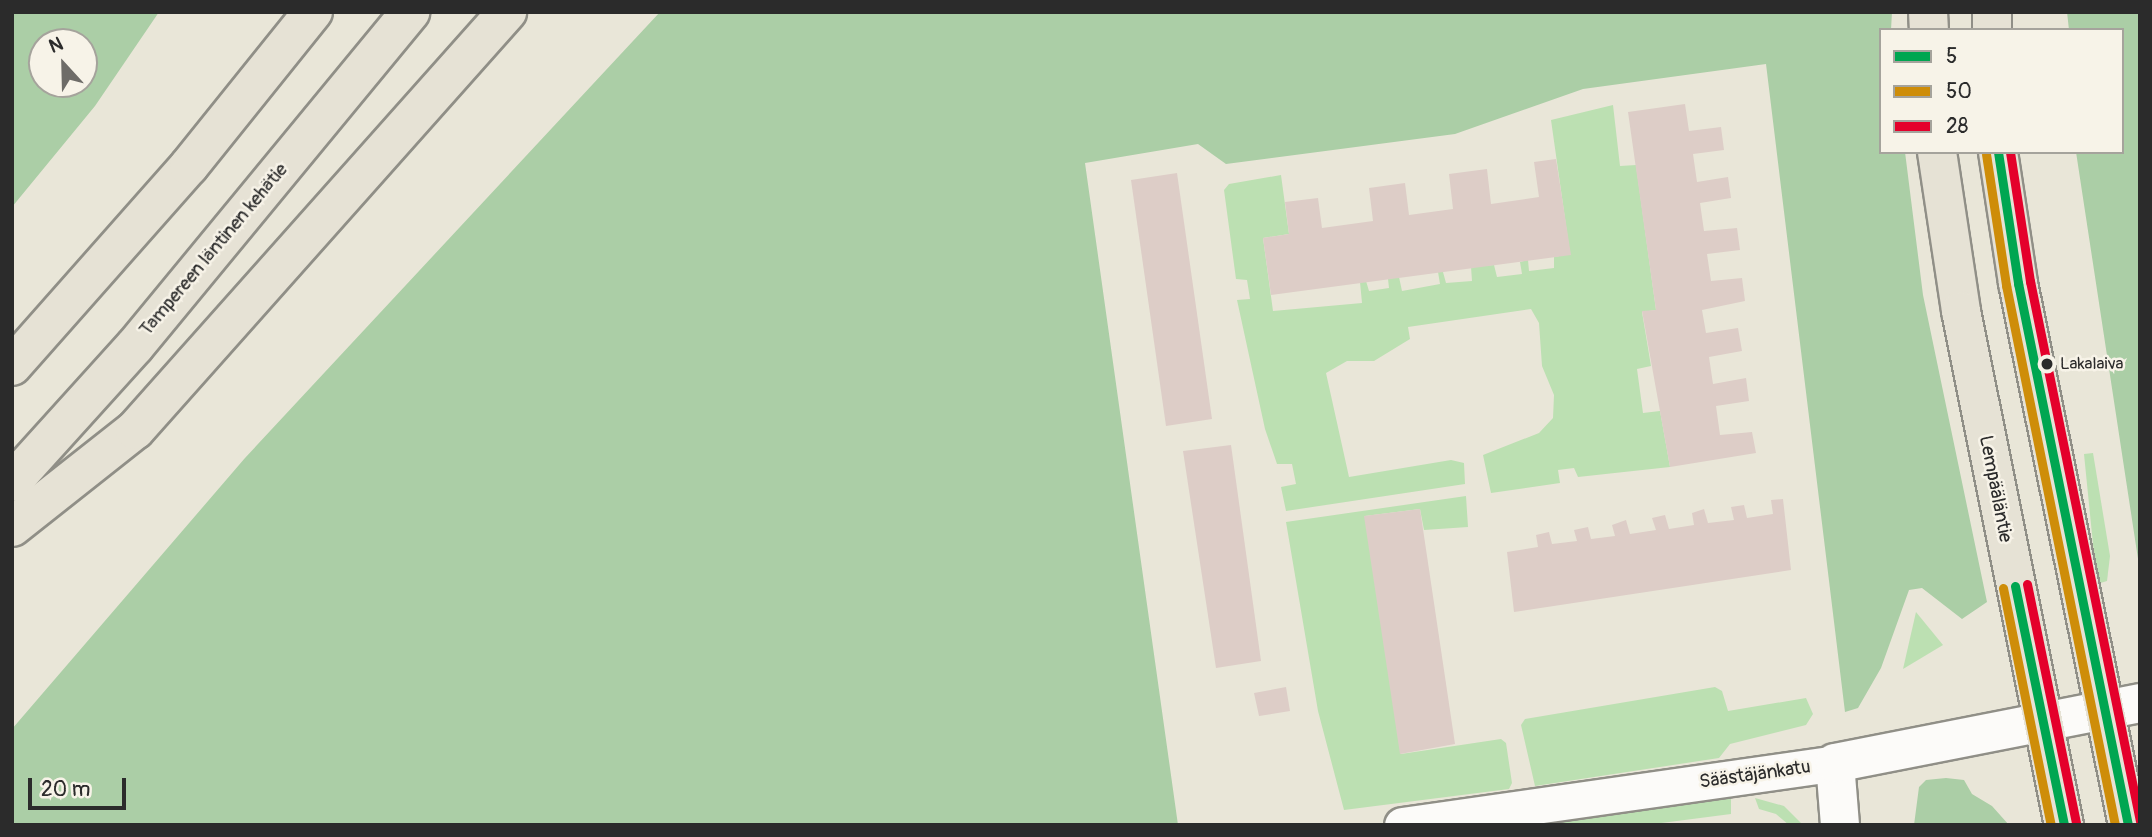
<!DOCTYPE html>
<html>
<head>
<meta charset="utf-8">
<style>
  body { margin:0 }
  #map { position:relative; width:2152px; height:837px; overflow:hidden; background:#e9e6d8; font-family:Pangolin,sans-serif }
  div>[style] { position:absolute }
  .green>* { inset:0; background:#bce0b2 }
  .forest>* { inset:0; background:#abcea6 }
  .building>* { inset:0; background:#ddcdc7 }
  .roads { filter:drop-shadow(2px 0 #908f87) drop-shadow(-2px 0 #908f87) drop-shadow(0 2px #908f87) drop-shadow(0 -2px #908f87) }
  .minor>* { height:35px; margin:-17.5px; padding:0 17.5px; transform-origin:17.5px; border-radius:17.5px; background:#fcfbf9 }
  .tertiary>* { height:38px; margin:-19px; padding:0 19px; transform-origin:19px; border-radius:19px; background:#fcfbf9 }
  .primary>* { height:38px; margin:-19px; padding:0 19px; transform-origin:19px; border-radius:19px; background:#e6e2d5 }
  .motorway>* { height:38px; margin:-19px; padding:0 19px; transform-origin:19px; border-radius:19px; background:#e6e2d5 }
  .bus-1>* { height:9px; margin:-4.5px; padding:0 4.5px; transform-origin:4.5px; border-radius:4.5px; background:#00a651 }
  .bus-2>* { height:9px; margin:-4.5px; padding:0 4.5px; transform-origin:4.5px; border-radius:4.5px; background:#ce8d09 }
  .bus-3>* { height:9px; margin:-4.5px; padding:0 4.5px; transform-origin:4.5px; border-radius:4.5px; background:#e4002b }
  .dots>* { width:19px; height:19px; translate:-50% -50%; box-sizing:border-box; border:4px solid #f7f3e8; border-radius:50% }
  span { translate:-50% -50%; white-space:nowrap; text-align:center; line-height:1.15; -webkit-text-stroke:5px #f7f3e8; paint-order:stroke }
  .bus-label { font-size:17px; color:#2b2b2b }
  .left { translate:0 -50%; text-align:left }
  .street-label { font-size:19px; color:#2b2b2b }
  .frame { position:absolute; inset:0; border:14px solid #2b2b2b; pointer-events:none }
  .legend { position:absolute; left:1879px; top:28px; width:245px; height:126px; box-sizing:border-box; background:#f7f3e8; border:2px solid #a5a39c; margin:0; padding:9px 12px; list-style:none; font-size:21px; color:#2b2b2b }
  .legend li { display:flex; align-items:center; gap:14px; height:35px }
  .legend b { width:35px; border:2px solid #a5a39c }
  .north { position:absolute; left:28px; top:28px; width:70px; height:70px; box-sizing:border-box; background:#f7f3e8; border:2px solid #a5a39c; border-radius:50%; rotate:338deg; font-size:19px; font-weight:700; line-height:28px; text-align:center; color:#2b2b2b }
  .north::after { content:''; display:block; margin:auto; width:24px; height:32px; background:#6e6c68; clip-path:polygon(50% 0,100% 100%,50% 72%,0 100%) }
  .scale { position:absolute; left:28px; top:778px; width:98px; height:32px; box-sizing:border-box; border:4px solid #2b2b2b; border-top:0; padding-left:9px; font-size:21px; line-height:24px; white-space:nowrap; color:#2b2b2b; -webkit-text-stroke:5px #f7f3e8; paint-order:stroke }
</style>
</head>
<body>
<div id="map">
  <div class="green">
    <i style="clip-path:polygon(1613px 105px,1620px 166px,1636px 165px,1656px 310px,1642px 312px,1651px 366px,1637px 369px,1643px 413px,1660px 411px,1670px 467px,1578px 477px,1574px 468px,1558px 470px,1560px 483px,1491px 493px,1483px 455px,1539px 433px,1553px 418px,1554px 395px,1542px 366px,1539px 323px,1531px 309px,1408px 327px,1410px 339px,1374px 361px,1347px 361px,1326px 373px,1349px 477px,1451px 460px,1464px 463px,1465px 484px,1286px 511px,1281px 487px,1296px 484px,1292px 464px,1277px 464px,1265px 429px,1237px 300px,1250px 299px,1247px 280px,1236px 279px,1224px 190px,1229px 184px,1281px 175px,1289px 234px,1263px 238px,1273px 311px,1362px 303px,1360px 282px,1366px 281px,1369px 291px,1389px 288px,1388px 279px,1399px 277px,1402px 291px,1440px 284px,1438px 272px,1443px 272px,1446px 283px,1472px 281px,1471px 267px,1494px 265px,1497px 277px,1522px 274px,1520px 262px,1528px 260px,1529px 271px,1554px 268px,1554px 257px,1570px 254px,1551px 120px)"></i>
    <i style="clip-path:polygon(2093px 453px,2110px 556px,2107px 581px,2097px 584px,2084px 454px)"></i>
    <i style="clip-path:polygon(1466px 496px,1468px 527px,1424px 530px,1420px 509px,1365px 516px,1401px 754px,1501px 739px,1506px 743px,1512px 783px,1509px 789px,1344px 810px,1318px 711px,1286px 522px)"></i>
    <i style="clip-path:polygon(1916px 612px,1943px 645px,1903px 669px)"></i>
    <i style="clip-path:polygon(1715px 687px,1722px 691px,1728px 711px,1806px 698px,1813px 714px,1806px 725px,1730px 744px,1719px 758px,1535px 786px,1521px 725px,1525px 719px)"></i>
    <i style="clip-path:polygon(1731px 798px,1731px 814px,1646px 825px,1541px 825px)"></i>
    <i style="clip-path:polygon(1755px 798px,1784px 806px,1803px 825px,1789px 825px,1776px 814px,1759px 809px)"></i>
  </div>
  <div class="forest">
    <i style="clip-path:polygon(evenodd,12px 12px,159px 12px,95px 106px,12px 207px,12px 12px,42px 42px,84px 42px,84px 84px,42px 84px,42px 42px)"></i>
    <i style="clip-path:polygon(660px 12px,1892px 12px,1891px 30px,1881px 30px,1881px 152px,1905px 152px,1923px 295px,1987px 602px,1962px 619px,1922px 588px,1909px 590px,1881px 668px,1858px 708px,1845px 712px,1766px 64px,1583px 89px,1455px 134px,1226px 164px,1198px 144px,1085px 163px,1178px 825px,12px 825px,12px 729px,245px 458px)"></i>
    <i style="clip-path:polygon(2067px 12px,2140px 12px,2140px 572px,2076px 152px,2122px 152px,2122px 30px,2069px 30px)"></i>
    <i style="clip-path:polygon(1946px 778px,1964px 780px,1972px 794px,1992px 806px,2009px 825px,1914px 825px,1919px 787px,1926px 780px)"></i>
  </div>
  <div class="building">
    <i style="clip-path:polygon(1685px 104px,1689px 131px,1721px 127px,1724px 150px,1693px 154px,1697px 182px,1728px 177px,1731px 198px,1700px 203px,1704px 231px,1737px 228px,1740px 250px,1707px 254px,1711px 281px,1742px 278px,1745px 301px,1702px 310px,1706px 333px,1738px 328px,1742px 351px,1709px 357px,1713px 384px,1746px 378px,1749px 401px,1716px 406px,1720px 435px,1752px 432px,1756px 453px,1670px 467px,1642px 311px,1656px 310px,1628px 112px)"></i>
    <i style="clip-path:polygon(1556px 159px,1571px 255px,1271px 295px,1263px 238px,1289px 234px,1285px 202px,1318px 198px,1322px 228px,1373px 221px,1369px 188px,1405px 183px,1409px 215px,1453px 209px,1449px 174px,1487px 169px,1491px 204px,1539px 197px,1534px 162px)"></i>
    <i style="clip-path:polygon(1177px 173px,1212px 419px,1166px 426px,1131px 180px)"></i>
    <i style="clip-path:polygon(1231px 445px,1261px 661px,1216px 668px,1183px 451px)"></i>
    <i style="clip-path:polygon(1783px 499px,1791px 570px,1514px 612px,1507px 552px,1538px 547px,1536px 535px,1549px 532px,1552px 544px,1577px 541px,1574px 530px,1588px 527px,1591px 539px,1615px 536px,1612px 525px,1626px 520px,1630px 534px,1656px 530px,1652px 518px,1665px 515px,1669px 529px,1694px 525px,1692px 513px,1704px 509px,1708px 523px,1734px 520px,1731px 507px,1744px 505px,1747px 518px,1773px 514px,1771px 500px)"></i>
    <i style="clip-path:polygon(1420px 509px,1455px 744px,1400px 754px,1364px 516px)"></i>
    <i style="clip-path:polygon(1286px 687px,1290px 711px,1259px 716px,1254px 693px)"></i>
  </div>
  <div class="roads">
    <div class="minor">
      <i style="left:1402px;top:825px;width:437px;rotate:-8.1deg"></i>
    </div>
    <div class="tertiary">
      <i style="left:1840px;top:825px;width:62px;rotate:-94.6deg"></i>
      <i style="left:1835px;top:763px;width:311px;rotate:-11.1deg"></i>
    </div>
    <div class="primary">
      <i style="left:1928px;top:12px;width:18px;rotate:87deg"></i>
      <i style="left:1992px;top:30px;width:18px;rotate:-90deg"></i>
      <i style="left:1937px;top:152px;width:161px;rotate:81.4deg"></i>
      <i style="left:1961px;top:311px;width:524px;rotate:78.67deg"></i>
      <i style="left:1998px;top:152px;width:133px;rotate:81.3deg"></i>
      <i style="left:2018px;top:283px;width:553px;rotate:78.53deg"></i>
    </div>
    <div class="motorway">
      <i style="left:12px;top:366px;width:267px;rotate:-48.5deg"></i>
      <i style="left:189px;top:166px;width:198px;rotate:-51.2deg"></i>
      <i style="left:12px;top:482px;width:183px;rotate:-47.9deg"></i>
      <i style="left:135px;top:346px;width:433px;rotate:-50.5deg"></i>
      <i style="left:12px;top:527px;width:157px;rotate:-38.3deg"></i>
      <i style="left:135px;top:430px;width:560px;rotate:-48.33deg"></i>
    </div>
  </div>
  <div class="bus-1">
    <i style="left:1998px;top:152px;width:133px;rotate:81.3deg"></i>
    <i style="left:2018px;top:283px;width:553px;rotate:78.53deg"></i>
    <i style="left:2015px;top:586px;width:244px;rotate:78.4deg"></i>
  </div>
  <div class="bus-2">
    <i style="left:1986px;top:154px;width:133px;rotate:81.3deg"></i>
    <i style="left:2006px;top:285px;width:551px;rotate:78.59deg"></i>
    <i style="left:2003px;top:588px;width:242px;rotate:78.6deg"></i>
  </div>
  <div class="bus-3">
    <i style="left:2010px;top:152px;width:131px;rotate:81.2deg"></i>
    <i style="left:2030px;top:281px;width:551px;rotate:78.49deg"></i>
    <i style="left:2027px;top:584px;width:244px;rotate:78.4deg"></i>
  </div>
  <div class="dots">
    <i style="left:2047px;top:364px;background:#2b2b2b"></i>
  </div>
  <div class="bus-label">
    <span class="left" style="left:2060px;top:364px">Lakalaiva</span>
  </div>
  <div class="street-label">
    <span style="left:214px;top:250px;rotate:-50deg">Tampereen läntinen kehätie</span>
    <span style="left:1995px;top:489px;rotate:79deg">Lempääläntie</span>
    <span style="left:1755px;top:775px;rotate:-8deg">Säästäjänkatu</span>
  </div>
  <div class="frame"></div>
  <ul class="legend">
  <li><b style="height:9px;background:#00a651"></b>5</li>
  <li><b style="height:9px;background:#ce8d09"></b>50</li>
  <li><b style="height:9px;background:#e4002b"></b>28</li>
  </ul>
  <div class="north">N</div>
  <div class="scale">20 m</div>
</div>
</body>
</html>
